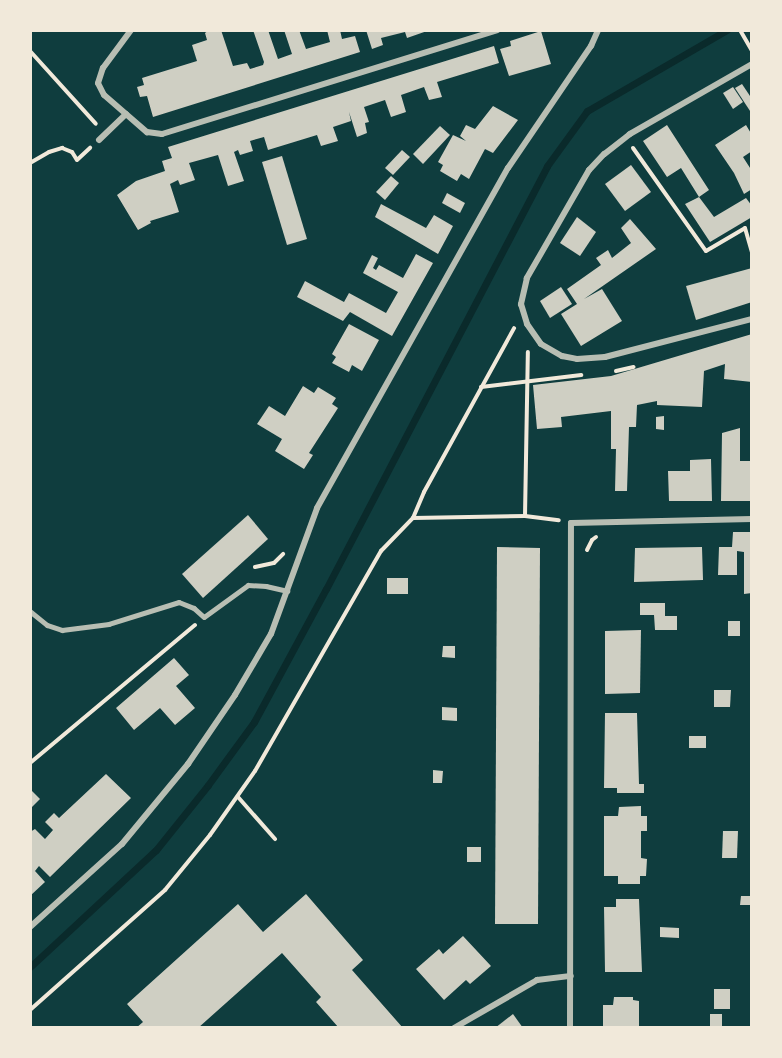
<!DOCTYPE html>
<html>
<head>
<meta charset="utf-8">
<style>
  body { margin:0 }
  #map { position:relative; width:782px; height:1058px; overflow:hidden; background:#0f3d3e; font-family:Quicksand,sans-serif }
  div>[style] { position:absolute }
  .stream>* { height:7px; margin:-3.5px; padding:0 3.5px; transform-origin:3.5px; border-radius:3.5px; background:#0a2a2b }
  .building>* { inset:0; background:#cfcfc3 }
  .path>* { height:4px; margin:-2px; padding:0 2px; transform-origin:2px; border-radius:2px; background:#f1e9da }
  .service>* { height:4.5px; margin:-2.25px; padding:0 2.25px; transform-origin:2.25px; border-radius:2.25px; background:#b8beb3 }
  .minor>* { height:6px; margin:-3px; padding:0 3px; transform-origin:3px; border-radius:3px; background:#b8beb3 }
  span { translate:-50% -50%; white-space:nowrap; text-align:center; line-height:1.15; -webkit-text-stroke:6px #f1e9da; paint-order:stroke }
  .frame { position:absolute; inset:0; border:32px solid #f1e9da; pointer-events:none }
</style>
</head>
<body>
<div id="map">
  <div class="stream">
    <i style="left:30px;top:967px;width:172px;rotate:-42.9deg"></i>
    <i style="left:156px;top:850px;width:83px;rotate:-51.3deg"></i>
    <i style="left:208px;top:785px;width:78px;rotate:-53.9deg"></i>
    <i style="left:254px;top:722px;width:151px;rotate:-61.6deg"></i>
    <i style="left:326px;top:589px;width:477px;rotate:-62.4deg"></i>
    <i style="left:547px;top:166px;width:68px;rotate:-54deg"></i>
    <i style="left:587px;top:111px;width:162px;rotate:-30.1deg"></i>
  </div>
  <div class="building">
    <i style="clip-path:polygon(209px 30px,221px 30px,233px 66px,247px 63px,250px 69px,263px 65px,264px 62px,253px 30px,268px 30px,278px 59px,292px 54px,284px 30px,299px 30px,306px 49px,330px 42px,327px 30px,340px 30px,342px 39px,355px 36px,360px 52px,153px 117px,147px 96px,140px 97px,137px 87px,144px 85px,142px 78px,197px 61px,192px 45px,207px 40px,205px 33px)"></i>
    <i style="clip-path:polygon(366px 30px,430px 30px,407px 38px,405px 32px,381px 38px,383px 45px,372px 49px)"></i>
    <i style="clip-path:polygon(541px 31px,551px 64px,509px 76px,500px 49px,511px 46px,510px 41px)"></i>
    <i style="clip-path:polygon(494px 46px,499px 63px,437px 82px,442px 97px,429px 100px,424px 87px,401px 95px,406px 112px,391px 117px,385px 100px,364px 107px,369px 122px,365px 123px,367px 133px,357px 137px,349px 112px,351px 121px,333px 127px,338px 141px,321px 146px,317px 135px,268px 150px,264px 137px,250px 141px,253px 151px,240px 155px,238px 150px,234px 152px,244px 181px,228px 186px,218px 155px,189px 163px,195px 180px,180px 185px,178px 180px,170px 184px,179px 212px,150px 221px,151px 223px,138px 230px,117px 195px,136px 181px,165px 171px,162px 161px,172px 158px,168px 147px)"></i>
    <i style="clip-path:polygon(742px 84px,752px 99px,752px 114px,735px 88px)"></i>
    <i style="clip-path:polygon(733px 87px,743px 102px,733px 109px,723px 93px)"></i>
    <i style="clip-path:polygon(493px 106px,518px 120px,493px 153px,485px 149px,469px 179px,461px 174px,457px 181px,440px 171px,443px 165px,438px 162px,453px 135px,466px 141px,460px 136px,466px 125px,475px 129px)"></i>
    <i style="clip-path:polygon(667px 125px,709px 190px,699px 197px,681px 168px,667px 177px,643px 141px)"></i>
    <i style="clip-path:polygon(746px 125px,752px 135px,752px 151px,743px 157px,752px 171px,752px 189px,744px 194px,734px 173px,715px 145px)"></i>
    <i style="clip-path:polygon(440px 126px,450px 135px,423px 164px,413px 154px)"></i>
    <i style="clip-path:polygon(402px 150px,410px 157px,393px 175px,385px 168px)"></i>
    <i style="clip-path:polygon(282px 156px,307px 239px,287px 245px,262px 162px)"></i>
    <i style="clip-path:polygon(631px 165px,651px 192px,625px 211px,605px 184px)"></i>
    <i style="clip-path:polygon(391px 176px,399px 183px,385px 200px,376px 192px)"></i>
    <i style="clip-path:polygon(447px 193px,465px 203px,460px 213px,442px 203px)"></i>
    <i style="clip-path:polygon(699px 197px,714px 217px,746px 198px,752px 206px,752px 217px,710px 242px,685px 204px)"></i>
    <i style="clip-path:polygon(381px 204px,426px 228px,434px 215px,453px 226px,438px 254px,375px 217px)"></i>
    <i style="clip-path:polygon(577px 217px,596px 232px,580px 256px,560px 243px)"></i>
    <i style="clip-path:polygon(630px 219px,656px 249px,584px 299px,602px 289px,622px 321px,581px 346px,561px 314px,577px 304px,567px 289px,601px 265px,596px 258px,608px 250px,612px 258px,631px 243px,621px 228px)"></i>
    <i style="clip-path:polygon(416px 254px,433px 263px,392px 336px,350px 312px,343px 321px,297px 297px,305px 281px,344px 302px,349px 293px,386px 313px,398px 292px,363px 273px,372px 255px,378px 258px,373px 268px,376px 270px,379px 265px,403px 278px)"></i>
    <i style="clip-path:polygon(752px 268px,752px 302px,696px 320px,686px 286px)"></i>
    <i style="clip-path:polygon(561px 287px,572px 304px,550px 318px,540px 301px)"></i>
    <i style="clip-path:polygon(349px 324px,379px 340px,362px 371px,352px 365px,349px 372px,332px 363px,336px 357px,332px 354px)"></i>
    <i style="clip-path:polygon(752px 334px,752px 382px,724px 379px,725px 364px,704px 371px,702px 407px,657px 405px,657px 401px,637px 405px,636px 427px,629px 427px,627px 491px,615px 491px,616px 449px,611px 449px,611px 411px,561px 417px,562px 427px,537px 429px,533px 385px,611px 376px)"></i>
    <i style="clip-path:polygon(303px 386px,314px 393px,318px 387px,336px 398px,332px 404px,338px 408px,309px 453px,313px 455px,304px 469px,275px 451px,282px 439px,257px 424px,269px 406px,285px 416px)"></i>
    <i style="clip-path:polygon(664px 416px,664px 430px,656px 429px,656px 417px)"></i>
    <i style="clip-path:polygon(740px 428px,740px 461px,752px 461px,752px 501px,721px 501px,722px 433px)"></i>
    <i style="clip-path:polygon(711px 459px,712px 501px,669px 501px,668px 471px,690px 471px,690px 460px)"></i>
    <i style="clip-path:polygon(248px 515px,268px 539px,203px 598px,182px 574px)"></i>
    <i style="clip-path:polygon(733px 532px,752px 532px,752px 593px,744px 594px,744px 552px,737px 551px,737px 575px,718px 575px,719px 547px,732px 547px)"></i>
    <i style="clip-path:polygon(497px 547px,540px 548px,538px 924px,495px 924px)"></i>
    <i style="clip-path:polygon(702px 547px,703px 580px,634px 582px,635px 548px)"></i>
    <i style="clip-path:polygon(387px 578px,408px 578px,408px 594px,387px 594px)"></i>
    <i style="clip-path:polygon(640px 603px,665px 603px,665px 616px,677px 616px,677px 630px,655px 630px,654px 615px,640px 615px)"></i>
    <i style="clip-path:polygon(728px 621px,740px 621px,740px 636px,728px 636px)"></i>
    <i style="clip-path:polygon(641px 630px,640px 693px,605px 694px,605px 631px)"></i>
    <i style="clip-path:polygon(443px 646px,455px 646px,455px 658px,442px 657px)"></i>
    <i style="clip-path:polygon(174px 658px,189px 675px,176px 686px,195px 708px,175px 725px,160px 708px,134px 730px,116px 708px)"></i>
    <i style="clip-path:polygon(714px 690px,731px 690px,730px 707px,714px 707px)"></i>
    <i style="clip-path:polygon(442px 707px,457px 708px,457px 721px,442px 720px)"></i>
    <i style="clip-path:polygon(605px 713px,637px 713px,639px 784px,644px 784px,644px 793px,617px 793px,617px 788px,604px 788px)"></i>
    <i style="clip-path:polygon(689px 736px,706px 736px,706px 748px,689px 748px)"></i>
    <i style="clip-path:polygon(433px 770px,443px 771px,442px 783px,433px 783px)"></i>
    <i style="clip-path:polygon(106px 774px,131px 798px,50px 877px,39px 866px,35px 871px,45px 882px,30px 896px,30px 832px,35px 829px,45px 839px,53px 830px,45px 822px,54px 813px,59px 818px)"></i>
    <i style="clip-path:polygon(30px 789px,40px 799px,30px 809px)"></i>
    <i style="clip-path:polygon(641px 806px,641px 816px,647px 816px,647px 831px,641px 831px,641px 858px,647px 859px,646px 876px,640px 876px,640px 884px,618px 884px,618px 876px,604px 876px,604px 816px,618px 816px,619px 807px)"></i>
    <i style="clip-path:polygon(723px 831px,738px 831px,737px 858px,722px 858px)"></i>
    <i style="clip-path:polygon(467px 847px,481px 847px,481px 862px,467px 862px)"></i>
    <i style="clip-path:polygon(306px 894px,363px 960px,352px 970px,403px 1028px,339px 1028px,316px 1002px,321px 997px,282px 953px,198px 1028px,136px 1028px,143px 1022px,127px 1004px,238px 904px,263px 932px)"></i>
    <i style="clip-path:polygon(741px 896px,752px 896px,752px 905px,740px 905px)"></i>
    <i style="clip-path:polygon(616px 899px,639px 899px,642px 972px,605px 972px,604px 907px,616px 907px)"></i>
    <i style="clip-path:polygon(660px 927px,679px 928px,679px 938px,660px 937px)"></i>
    <i style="clip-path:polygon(463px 936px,491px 966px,470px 984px,466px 980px,444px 1000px,416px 969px,439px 949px,443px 954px)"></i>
    <i style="clip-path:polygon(714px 989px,730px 989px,730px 1009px,714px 1009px)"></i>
    <i style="clip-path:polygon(614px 997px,633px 997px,633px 1000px,639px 1001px,639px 1028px,603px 1028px,603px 1005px,613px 1005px)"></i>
    <i style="clip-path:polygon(513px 1014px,523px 1028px,495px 1028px)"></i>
    <i style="clip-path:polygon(710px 1014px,722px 1014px,722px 1028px,710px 1028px)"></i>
  </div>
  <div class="path">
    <i style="left:740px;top:30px;width:24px;rotate:60deg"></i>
    <i style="left:30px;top:51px;width:98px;rotate:47.9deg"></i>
    <i style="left:633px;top:148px;width:126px;rotate:54.7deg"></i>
    <i style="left:706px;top:251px;width:45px;rotate:-30.5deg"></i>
    <i style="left:745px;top:228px;width:25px;rotate:74deg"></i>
    <i style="left:30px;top:163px;width:22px;rotate:-30deg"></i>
    <i style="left:49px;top:152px;width:14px;rotate:-17deg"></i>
    <i style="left:62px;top:148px;width:11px;rotate:22deg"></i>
    <i style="left:72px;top:152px;width:9px;rotate:58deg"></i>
    <i style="left:77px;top:160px;width:18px;rotate:-43deg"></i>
    <i style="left:616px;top:371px;width:18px;rotate:-13deg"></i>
    <i style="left:481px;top:387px;width:101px;rotate:-6.8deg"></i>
    <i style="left:525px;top:516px;width:164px;rotate:-89deg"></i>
    <i style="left:413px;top:518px;width:28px;rotate:-67deg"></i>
    <i style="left:424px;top:492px;width:187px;rotate:-61.2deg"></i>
    <i style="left:587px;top:550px;width:11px;rotate:-63deg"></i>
    <i style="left:592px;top:540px;width:5px;rotate:-37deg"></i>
    <i style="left:255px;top:567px;width:19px;rotate:-12deg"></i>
    <i style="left:274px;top:563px;width:13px;rotate:-45deg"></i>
    <i style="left:30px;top:763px;width:215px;rotate:-39.9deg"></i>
    <i style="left:238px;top:797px;width:56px;rotate:48.6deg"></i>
    <i style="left:30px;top:1010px;width:181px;rotate:-41.6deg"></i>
    <i style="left:165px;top:890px;width:71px;rotate:-50.7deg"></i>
    <i style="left:210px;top:835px;width:78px;rotate:-54.9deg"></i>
    <i style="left:255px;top:771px;width:254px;rotate:-60.2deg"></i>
    <i style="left:381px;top:551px;width:46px;rotate:-45.9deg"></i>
    <i style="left:413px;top:518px;width:112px;rotate:-1deg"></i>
    <i style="left:525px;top:516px;width:34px;rotate:7deg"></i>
  </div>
  <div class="service">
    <i style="left:30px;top:611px;width:22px;rotate:39deg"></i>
    <i style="left:47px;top:625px;width:16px;rotate:18deg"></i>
    <i style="left:62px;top:630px;width:47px;rotate:-7.3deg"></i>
    <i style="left:109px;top:624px;width:73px;rotate:-17.4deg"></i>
    <i style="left:179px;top:602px;width:16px;rotate:22deg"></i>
    <i style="left:194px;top:608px;width:13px;rotate:42deg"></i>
    <i style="left:204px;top:617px;width:54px;rotate:-36deg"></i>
    <i style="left:248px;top:585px;width:18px;rotate:3deg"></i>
    <i style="left:266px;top:586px;width:22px;rotate:13deg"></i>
  </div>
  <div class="minor">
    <i style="left:752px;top:64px;width:141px;rotate:150.2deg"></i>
    <i style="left:630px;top:134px;width:33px;rotate:142deg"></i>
    <i style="left:604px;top:154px;width:22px;rotate:133deg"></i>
    <i style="left:589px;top:170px;width:125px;rotate:119.9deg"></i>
    <i style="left:527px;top:278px;width:27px;rotate:103deg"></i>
    <i style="left:521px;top:304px;width:21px;rotate:73deg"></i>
    <i style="left:527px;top:324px;width:24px;rotate:55deg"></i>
    <i style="left:541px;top:344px;width:24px;rotate:30deg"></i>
    <i style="left:562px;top:356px;width:15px;rotate:11deg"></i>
    <i style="left:577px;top:359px;width:28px;rotate:-4deg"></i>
    <i style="left:605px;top:357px;width:152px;rotate:-14.5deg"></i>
    <i style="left:126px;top:114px;width:29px;rotate:-139deg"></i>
    <i style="left:104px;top:95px;width:13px;rotate:-117deg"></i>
    <i style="left:98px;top:83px;width:16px;rotate:-72deg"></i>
    <i style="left:103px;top:68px;width:47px;rotate:-53.6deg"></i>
    <i style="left:99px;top:140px;width:37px;rotate:-44deg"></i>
    <i style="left:126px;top:114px;width:28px;rotate:41deg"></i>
    <i style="left:147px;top:132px;width:15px;rotate:8deg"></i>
    <i style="left:162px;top:134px;width:351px;rotate:-17.2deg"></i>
    <i style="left:30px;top:927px;width:124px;rotate:-42.1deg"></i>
    <i style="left:122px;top:844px;width:104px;rotate:-50.5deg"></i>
    <i style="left:188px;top:764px;width:83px;rotate:-55.7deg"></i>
    <i style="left:235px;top:695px;width:71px;rotate:-59.5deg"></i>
    <i style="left:271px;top:634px;width:134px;rotate:-69.9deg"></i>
    <i style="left:317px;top:508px;width:390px;rotate:-60.7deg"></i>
    <i style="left:508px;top:168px;width:148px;rotate:-55.8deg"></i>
    <i style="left:591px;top:46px;width:17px;rotate:-66deg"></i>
    <i style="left:454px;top:1028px;width:96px;rotate:-30deg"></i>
    <i style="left:537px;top:980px;width:34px;rotate:-7deg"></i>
    <i style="left:570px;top:1028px;width:505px;rotate:-89.89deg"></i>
    <i style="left:571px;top:523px;width:181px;rotate:-1.3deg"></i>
  </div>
  <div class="frame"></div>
</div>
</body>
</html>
